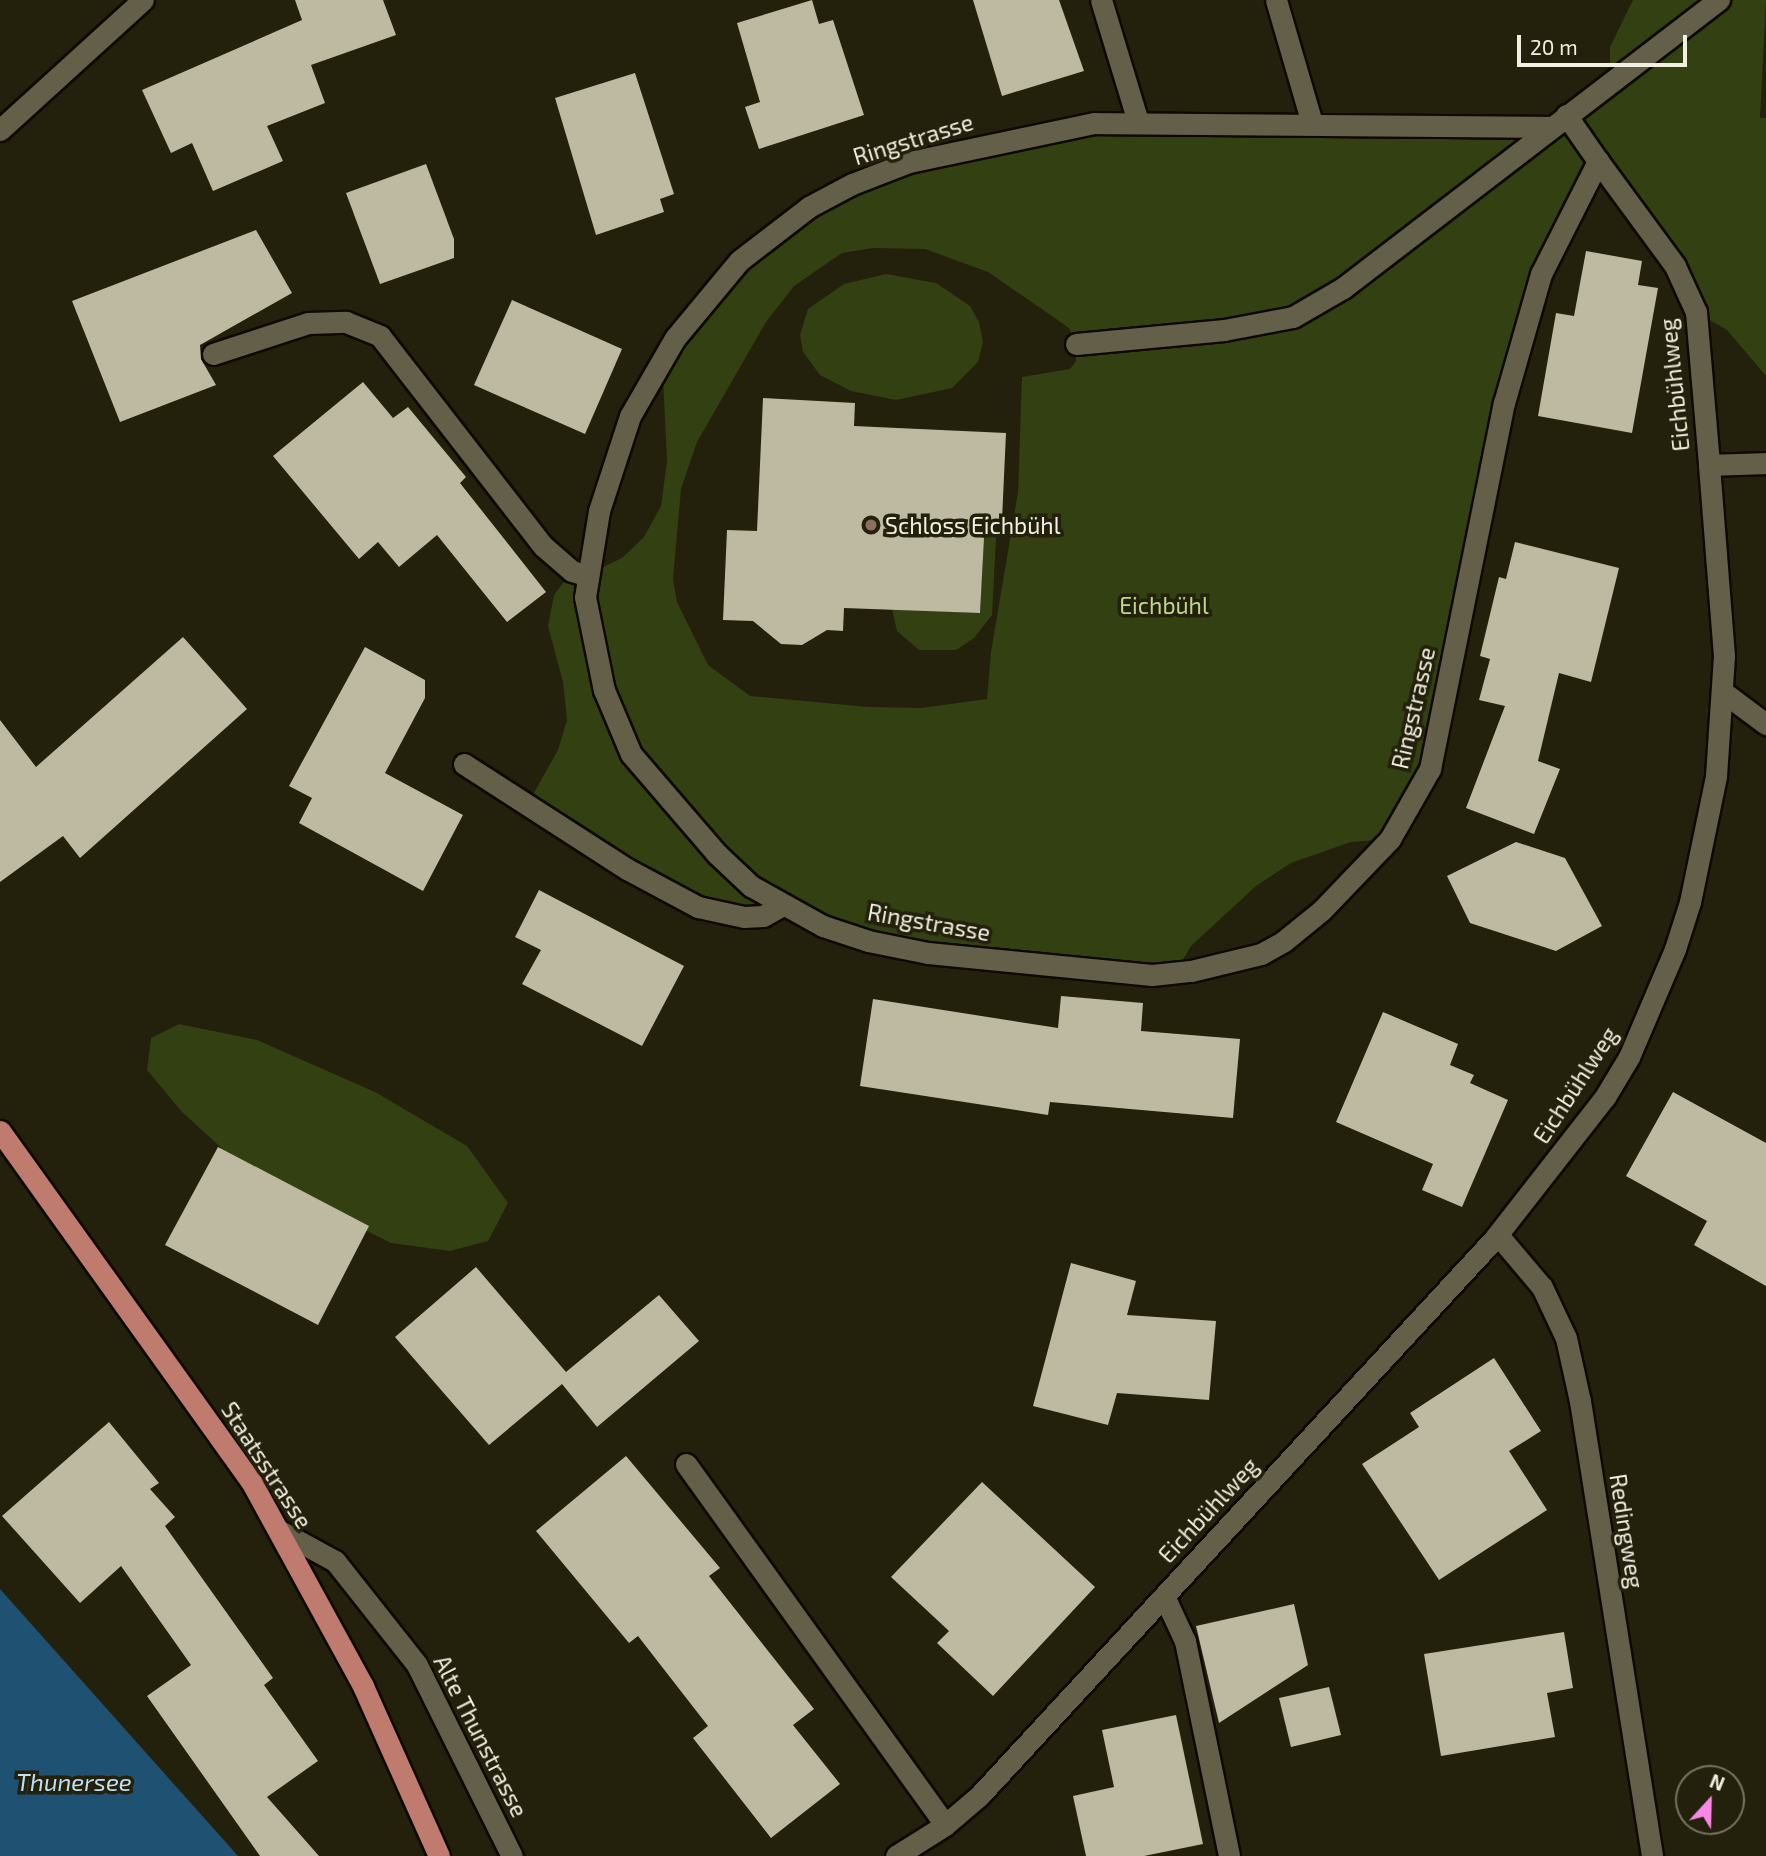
<!DOCTYPE html>
<html>
<head>
<meta charset="utf-8">
<style>
  body { margin:0 }
  #map { position:relative; width:1766px; height:1856px; overflow:hidden; background:#23200b; font-family:"Exo 2",sans-serif }
  div>[style] { position:absolute }
  .green>* { inset:0; background:#334011 }
  .water>* { inset:0; background:#1f5272 }
  .building>* { inset:0; background:#bebaa1 }
  .roads { filter:drop-shadow(2px 0 #0d0900) drop-shadow(-2px 0 #0d0900) drop-shadow(0 2px #0d0900) drop-shadow(0 -2px #0d0900) }
  .minor>* { height:21px; margin:-10.5px; padding:0 10.5px; transform-origin:10.5px; border-radius:10.5px; background:#635f49 }
  .major>* { height:21px; margin:-10.5px; padding:0 10.5px; transform-origin:10.5px; border-radius:10.5px; background:#bf7b6e }
  .dots>* { width:19px; height:19px; translate:-50% -50%; box-sizing:border-box; border:4px solid #23200b; border-radius:50% }
  span { translate:-50% -50%; white-space:nowrap; text-align:center; line-height:1.15; -webkit-text-stroke:7px #23200b; paint-order:stroke }
  .street-label { font-size:23px; color:#f1efe2 }
  .poi-label { font-size:23px; color:#f1efe2 }
  .left { translate:0 -50%; text-align:left }
  .park-label { font-size:23px; color:#bfd789 }
  .water-label { font-size:24px; color:#c3dff4; font-style:italic }
  .north { position:absolute; left:1675px; top:1765px; width:70px; height:70px; box-sizing:border-box; background:#23200b; border:2px solid #757361; border-radius:50%; rotate:22deg; font-size:19px; font-weight:700; line-height:28px; text-align:center; color:#f1efe2 }
  .north::after { content:''; display:block; margin:auto; width:24px; height:32px; background:#fa87e7; clip-path:polygon(50% 0,100% 100%,50% 72%,0 100%) }
  .scale { position:absolute; left:1517px; top:35px; width:170px; height:32px; box-sizing:border-box; border:4px solid #f1efe2; border-top:0; padding-left:9px; font-size:21px; line-height:24px; white-space:nowrap; color:#f1efe2; -webkit-text-stroke:5px #23200b; paint-order:stroke }
</style>
</head>
<body>
<div id="map">
  <div class="green">
    <i style="clip-path:polygon(evenodd,1633px 0,1766px 0,1760px 118px,1766px 118px,1766px 376px,1727px 330px,1696px 312px,1598px 161px,1541px 274px,1441px 724px,1390px 839px,1351px 842px,1291px 863px,1256px 886px,1191px 946px,1175px 973px,928px 953px,781px 906px,723px 915px,527px 805px,558px 750px,567px 720px,563px 682px,548px 626px,554px 595px,572px 571px,588px 574px,622px 558px,644px 537px,661px 506px,667px 461px,662px 358px,739px 261px,852px 184px,1094px 123px,1549px 127px,1610px 85px,1610px 47px,1633px 0,873px 248px,925px 249px,988px 272px,1069px 328px,1076px 344px,1076px 361px,1070px 369px,1022px 377px,1018px 492px,991px 652px,987px 699px,921px 708px,868px 707px,750px 696px,708px 665px,677px 602px,673px 579px,681px 489px,697px 442px,766px 322px,794px 286px,842px 253px,873px 248px)"></i>
    <i style="clip-path:polygon(886px 274px,936px 283px,970px 306px,979px 322px,983px 342px,978px 362px,952px 388px,896px 400px,851px 391px,820px 375px,803px 352px,800px 335px,808px 309px,844px 284px)"></i>
    <i style="clip-path:polygon(985px 519px,997px 520px,992px 615px,974px 638px,956px 650px,919px 650px,897px 631px,892px 609px,980px 613px)"></i>
    <i style="clip-path:polygon(179px 1024px,257px 1040px,375px 1092px,467px 1146px,508px 1203px,488px 1241px,450px 1251px,391px 1243px,247px 1171px,182px 1112px,147px 1070px,151px 1038px)"></i>
  </div>
  <div class="water">
    <i style="clip-path:polygon(0 1589px,238px 1856px,0 1856px)"></i>
  </div>
  <div class="building">
    <i style="clip-path:polygon(295px 0,383px 0,396px 35px,311px 65px,325px 103px,267px 126px,283px 161px,213px 191px,192px 143px,171px 153px,142px 90px,302px 20px)"></i>
    <i style="clip-path:polygon(812px 0,819px 24px,833px 20px,864px 115px,759px 149px,745px 107px,760px 102px,737px 23px)"></i>
    <i style="clip-path:polygon(973px 0,1059px 0,1084px 71px,1002px 96px)"></i>
    <i style="clip-path:polygon(635px 73px,674px 194px,660px 199px,664px 212px,596px 235px,555px 98px)"></i>
    <i style="clip-path:polygon(426px 164px,454px 239px,454px 258px,380px 284px,346px 193px)"></i>
    <i style="clip-path:polygon(256px 230px,292px 293px,200px 345px,201px 359px,216px 385px,120px 422px,72px 301px)"></i>
    <i style="clip-path:polygon(1586px 251px,1642px 261px,1638px 285px,1658px 288px,1632px 433px,1538px 416px,1556px 313px,1574px 316px)"></i>
    <i style="clip-path:polygon(512px 300px,622px 349px,585px 434px,474px 385px)"></i>
    <i style="clip-path:polygon(363px 382px,393px 418px,408px 407px,466px 477px,460px 483px,546px 592px,507px 622px,437px 535px,399px 567px,378px 542px,359px 559px,273px 456px)"></i>
    <i style="clip-path:polygon(763px 398px,855px 403px,854px 426px,1006px 433px,1002px 520px,985px 520px,980px 613px,844px 608px,843px 631px,827px 630px,802px 645px,781px 644px,753px 621px,723px 620px,727px 530px,757px 531px)"></i>
    <i style="clip-path:polygon(1515px 542px,1619px 568px,1591px 682px,1559px 673px,1538px 761px,1560px 769px,1534px 834px,1466px 808px,1505px 706px,1479px 700px,1490px 659px,1480px 656px,1499px 577px,1506px 579px)"></i>
    <i style="clip-path:polygon(183px 637px,247px 709px,80px 858px,63px 836px,0 882px,0 720px,36px 767px)"></i>
    <i style="clip-path:polygon(365px 647px,425px 680px,425px 698px,385px 773px,463px 815px,423px 891px,299px 823px,312px 798px,289px 786px)"></i>
    <i style="clip-path:polygon(1516px 842px,1565px 858px,1602px 926px,1556px 951px,1470px 923px,1447px 876px)"></i>
    <i style="clip-path:polygon(539px 890px,684px 966px,642px 1046px,522px 984px,541px 950px,515px 937px)"></i>
    <i style="clip-path:polygon(1061px 996px,1143px 1003px,1141px 1031px,1240px 1039px,1233px 1118px,1050px 1102px,1048px 1115px,860px 1086px,873px 999px,1058px 1028px)"></i>
    <i style="clip-path:polygon(1383px 1012px,1458px 1044px,1450px 1065px,1474px 1075px,1470px 1083px,1508px 1100px,1462px 1207px,1422px 1190px,1433px 1164px,1336px 1122px)"></i>
    <i style="clip-path:polygon(1673px 1092px,1766px 1143px,1766px 1286px,1694px 1245px,1707px 1221px,1626px 1176px)"></i>
    <i style="clip-path:polygon(218px 1147px,369px 1226px,318px 1325px,165px 1245px)"></i>
    <i style="clip-path:polygon(1071px 1263px,1136px 1281px,1127px 1315px,1216px 1321px,1209px 1400px,1117px 1393px,1108px 1425px,1033px 1406px)"></i>
    <i style="clip-path:polygon(476px 1267px,566px 1372px,659px 1295px,699px 1341px,597px 1427px,562px 1384px,489px 1445px,395px 1337px)"></i>
    <i style="clip-path:polygon(1494px 1358px,1541px 1431px,1509px 1451px,1547px 1510px,1439px 1580px,1362px 1464px,1419px 1427px,1410px 1413px)"></i>
    <i style="clip-path:polygon(109px 1422px,159px 1483px,150px 1489px,175px 1517px,165px 1526px,273px 1678px,264px 1685px,318px 1761px,267px 1797px,319px 1856px,260px 1856px,147px 1696px,191px 1665px,121px 1566px,80px 1603px,2px 1516px)"></i>
    <i style="clip-path:polygon(626px 1456px,720px 1568px,709px 1576px,814px 1709px,793px 1725px,840px 1784px,771px 1838px,693px 1738px,708px 1726px,638px 1636px,629px 1643px,536px 1531px)"></i>
    <i style="clip-path:polygon(982px 1482px,1095px 1587px,993px 1696px,937px 1643px,949px 1631px,891px 1577px)"></i>
    <i style="clip-path:polygon(1294px 1604px,1308px 1665px,1219px 1723px,1196px 1626px)"></i>
    <i style="clip-path:polygon(1564px 1632px,1573px 1688px,1547px 1693px,1555px 1737px,1441px 1756px,1424px 1654px)"></i>
    <i style="clip-path:polygon(1329px 1687px,1341px 1735px,1291px 1747px,1279px 1698px)"></i>
    <i style="clip-path:polygon(1176px 1715px,1203px 1844px,1144px 1856px,1086px 1856px,1073px 1796px,1114px 1787px,1102px 1730px)"></i>
  </div>
  <div class="roads">
    <div class="minor">
      <i style="left:1101px;top:0;width:127px;rotate:73.1deg"></i>
      <i style="left:1276px;top:0;width:128px;rotate:73.7deg"></i>
      <i style="left:1549px;top:127px;width:455px;rotate:-179.5deg"></i>
      <i style="left:1094px;top:123px;width:189px;rotate:168.1deg"></i>
      <i style="left:909px;top:162px;width:61px;rotate:158.9deg"></i>
      <i style="left:852px;top:184px;width:49px;rotate:151.9deg"></i>
      <i style="left:809px;top:207px;width:88px;rotate:142.4deg"></i>
      <i style="left:739px;top:261px;width:100px;rotate:129.7deg"></i>
      <i style="left:675px;top:338px;width:90px;rotate:120deg"></i>
      <i style="left:630px;top:416px;width:100px;rotate:108.1deg"></i>
      <i style="left:599px;top:511px;width:87px;rotate:99.2deg"></i>
      <i style="left:585px;top:597px;width:95px;rotate:78.5deg"></i>
      <i style="left:604px;top:690px;width:69px;rotate:67.1deg"></i>
      <i style="left:631px;top:754px;width:132px;rotate:49.3deg"></i>
      <i style="left:717px;top:854px;width:47px;rotate:43.3deg"></i>
      <i style="left:751px;top:886px;width:82px;rotate:29.1deg"></i>
      <i style="left:823px;top:926px;width:47px;rotate:18.4deg"></i>
      <i style="left:868px;top:941px;width:61px;rotate:11.3deg"></i>
      <i style="left:928px;top:953px;width:225px;rotate:5.6deg"></i>
      <i style="left:1152px;top:975px;width:39px;rotate:-6deg"></i>
      <i style="left:1191px;top:971px;width:72px;rotate:-13.7deg"></i>
      <i style="left:1261px;top:954px;width:26px;rotate:-29deg"></i>
      <i style="left:1284px;top:941px;width:49px;rotate:-39.2deg"></i>
      <i style="left:1322px;top:910px;width:98px;rotate:-46.2deg"></i>
      <i style="left:1390px;top:839px;width:81px;rotate:-60.3deg"></i>
      <i style="left:1430px;top:769px;width:373px;rotate:-78.6deg"></i>
      <i style="left:1504px;top:403px;width:134px;rotate:-74deg"></i>
      <i style="left:1541px;top:274px;width:127px;rotate:-63.2deg"></i>
      <i style="left:1598px;top:161px;width:56px;rotate:-124.8deg"></i>
      <i style="left:0;top:130px;width:193px;rotate:-42.3deg"></i>
      <i style="left:1598px;top:161px;width:130px;rotate:53.7deg"></i>
      <i style="left:1675px;top:266px;width:51px;rotate:65.5deg"></i>
      <i style="left:1696px;top:312px;width:154px;rotate:85.1deg"></i>
      <i style="left:1076px;top:344px;width:149px;rotate:-5.4deg"></i>
      <i style="left:1224px;top:330px;width:70px;rotate:-10.7deg"></i>
      <i style="left:1293px;top:317px;width:58px;rotate:-30.1deg"></i>
      <i style="left:1343px;top:288px;width:474px;rotate:-37.5deg"></i>
      <i style="left:213px;top:354px;width:100px;rotate:-18.1deg"></i>
      <i style="left:308px;top:323px;width:38px;rotate:-2deg"></i>
      <i style="left:346px;top:322px;width:37px;rotate:22deg"></i>
      <i style="left:380px;top:336px;width:266px;rotate:52.2deg"></i>
      <i style="left:543px;top:546px;width:38px;rotate:41deg"></i>
      <i style="left:572px;top:571px;width:17px;rotate:17deg"></i>
      <i style="left:1723px;top:692px;width:54px;rotate:36.7deg"></i>
      <i style="left:464px;top:764px;width:194px;rotate:32.8deg"></i>
      <i style="left:627px;top:869px;width:81px;rotate:28.2deg"></i>
      <i style="left:698px;top:907px;width:47px;rotate:12.3deg"></i>
      <i style="left:744px;top:917px;width:19px;rotate:-3deg"></i>
      <i style="left:763px;top:916px;width:21px;rotate:-29deg"></i>
      <i style="left:1498px;top:1235px;width:68px;rotate:49.8deg"></i>
      <i style="left:1542px;top:1287px;width:56px;rotate:64.8deg"></i>
      <i style="left:1566px;top:1338px;width:65px;rotate:77.5deg"></i>
      <i style="left:1580px;top:1401px;width:461px;rotate:81deg"></i>
      <i style="left:686px;top:1464px;width:444px;rotate:54.3deg"></i>
      <i style="left:280px;top:1531px;width:63px;rotate:28.6deg"></i>
      <i style="left:335px;top:1561px;width:132px;rotate:51.7deg"></i>
      <i style="left:417px;top:1665px;width:213px;rotate:63.6deg"></i>
      <i style="left:1164px;top:1596px;width:50px;rotate:65deg"></i>
      <i style="left:1185px;top:1641px;width:219px;rotate:78.4deg"></i>
      <i style="left:896px;top:1856px;width:58px;rotate:-32.3deg"></i>
      <i style="left:945px;top:1825px;width:45px;rotate:-40.5deg"></i>
      <i style="left:979px;top:1796px;width:759px;rotate:-47.24deg"></i>
      <i style="left:1494px;top:1239px;width:180px;rotate:-52deg"></i>
      <i style="left:1605px;top:1097px;width:47px;rotate:-59deg"></i>
      <i style="left:1629px;top:1057px;width:117px;rotate:-66.9deg"></i>
      <i style="left:1675px;top:949px;width:49px;rotate:-72.3deg"></i>
      <i style="left:1690px;top:902px;width:129px;rotate:-78.3deg"></i>
      <i style="left:1716px;top:776px;width:120px;rotate:-86.2deg"></i>
      <i style="left:1724px;top:656px;width:192px;rotate:-94.5deg"></i>
      <i style="left:1709px;top:465px;width:57px;rotate:-2deg"></i>
    </div>
    <div class="major">
      <i style="left:0;top:1131px;width:435px;rotate:54.4deg"></i>
      <i style="left:253px;top:1485px;width:229px;rotate:61.3deg"></i>
      <i style="left:363px;top:1686px;width:186px;rotate:65.9deg"></i>
    </div>
  </div>
  <div class="dots">
    <i style="left:871px;top:525px;background:#8d6e63"></i>
  </div>
  <div class="street-label">
    <span style="left:913px;top:139px;rotate:-17deg">Ringstrasse</span>
    <span style="left:1674px;top:385px;rotate:-96deg">Eichbühlweg</span>
    <span style="left:1413px;top:708px;rotate:-77deg">Ringstrasse</span>
    <span style="left:929px;top:922px;rotate:10deg">Ringstrasse</span>
    <span style="left:1575px;top:1085px;rotate:-57deg">Eichbühlweg</span>
    <span style="left:267px;top:1465px;rotate:57deg">Staatsstrasse</span>
    <span style="left:1208px;top:1510px;rotate:-47deg">Eichbühlweg</span>
    <span style="left:1627px;top:1531px;rotate:81deg">Redingweg</span>
    <span style="left:481px;top:1736px;rotate:63deg">Alte Thunstrasse</span>
  </div>
  <div class="poi-label">
    <span class="left" style="left:885px;top:525px">Schloss Eichbühl</span>
  </div>
  <div class="park-label">
    <span style="left:1164px;top:605px">Eichbühl</span>
  </div>
  <div class="water-label">
    <span style="left:74px;top:1782px">Thunersee</span>
  </div>
  <div class="north">N</div>
  <div class="scale">20 m</div>
</div>
</body>
</html>
